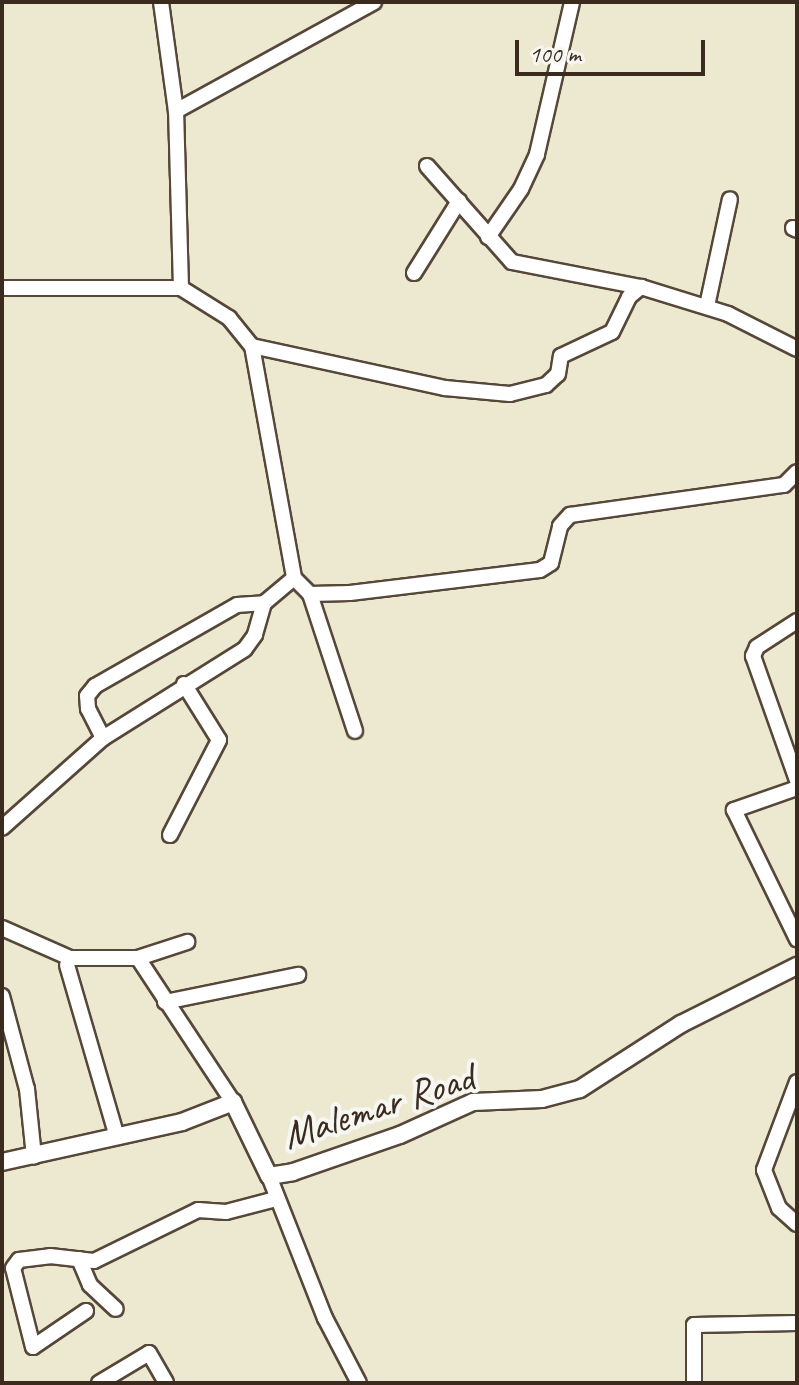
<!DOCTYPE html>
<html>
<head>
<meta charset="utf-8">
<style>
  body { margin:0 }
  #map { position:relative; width:799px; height:1385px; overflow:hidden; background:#ede9d1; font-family:Caveat,sans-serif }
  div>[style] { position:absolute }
  .roads { filter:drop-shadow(2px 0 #564739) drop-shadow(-2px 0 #564739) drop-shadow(0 2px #564739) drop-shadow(0 -2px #564739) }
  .minor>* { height:14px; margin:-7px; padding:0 7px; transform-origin:7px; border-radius:7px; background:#fff }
  .tertiary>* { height:16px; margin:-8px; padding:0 8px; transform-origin:8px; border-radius:8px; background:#fff }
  span { translate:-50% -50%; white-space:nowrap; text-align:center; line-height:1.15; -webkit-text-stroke:8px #f6f6f2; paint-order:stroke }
  .street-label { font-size:40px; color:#3b2a1e }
  .frame { position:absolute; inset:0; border:4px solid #3b2a1e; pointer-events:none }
  .scale { position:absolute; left:515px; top:40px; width:190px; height:36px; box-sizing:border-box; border:4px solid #3b2a1e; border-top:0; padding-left:10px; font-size:24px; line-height:28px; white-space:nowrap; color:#3b2a1e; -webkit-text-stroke:6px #f6f6f2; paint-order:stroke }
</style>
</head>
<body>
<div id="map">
  <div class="roads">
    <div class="minor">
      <i style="left:161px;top:2px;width:110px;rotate:82.2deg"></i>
      <i style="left:427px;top:166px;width:128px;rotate:48.5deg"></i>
      <i style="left:512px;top:262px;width:131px;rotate:11deg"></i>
      <i style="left:793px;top:228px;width:4px;rotate:27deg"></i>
      <i style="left:488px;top:237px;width:58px;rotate:-55.5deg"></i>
      <i style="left:521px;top:189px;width:38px;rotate:-65deg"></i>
      <i style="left:537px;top:154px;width:156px;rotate:-77deg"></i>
      <i style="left:414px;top:273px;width:85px;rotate:-58deg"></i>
      <i style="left:2px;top:288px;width:179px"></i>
      <i style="left:181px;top:288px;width:57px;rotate:32deg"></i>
      <i style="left:229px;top:318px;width:36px;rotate:51deg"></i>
      <i style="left:252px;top:346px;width:236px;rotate:79.7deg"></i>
      <i style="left:294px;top:578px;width:39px;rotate:140deg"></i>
      <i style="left:264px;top:603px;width:33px;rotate:106deg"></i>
      <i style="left:255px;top:635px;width:17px;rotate:126deg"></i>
      <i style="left:245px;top:649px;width:168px;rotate:147.9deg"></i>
      <i style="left:103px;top:738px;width:135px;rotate:138.3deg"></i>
      <i style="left:181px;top:288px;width:177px;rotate:-91.6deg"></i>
      <i style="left:176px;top:111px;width:226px;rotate:-28.8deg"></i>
      <i style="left:707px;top:306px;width:109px;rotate:-77.9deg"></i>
      <i style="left:252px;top:346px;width:198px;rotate:12.3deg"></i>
      <i style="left:445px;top:388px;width:65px;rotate:5.3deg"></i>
      <i style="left:510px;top:394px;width:37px;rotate:-14deg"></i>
      <i style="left:546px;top:385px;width:16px;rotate:-43deg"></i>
      <i style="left:558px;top:374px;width:18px;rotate:-81deg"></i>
      <i style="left:561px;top:356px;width:56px;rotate:-25.2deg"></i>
      <i style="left:612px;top:332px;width:39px;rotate:-64deg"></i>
      <i style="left:629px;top:297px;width:16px;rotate:-40deg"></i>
      <i style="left:641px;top:287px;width:91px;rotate:17.2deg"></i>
      <i style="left:728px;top:314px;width:77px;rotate:26.9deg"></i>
      <i style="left:294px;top:578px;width:23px;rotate:45deg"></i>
      <i style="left:310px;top:594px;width:40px;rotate:-1.4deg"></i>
      <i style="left:350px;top:593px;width:191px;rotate:-6.9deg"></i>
      <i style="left:540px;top:570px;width:13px;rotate:-32deg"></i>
      <i style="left:551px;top:563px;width:38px;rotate:-76deg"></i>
      <i style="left:560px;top:526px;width:15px;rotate:-48deg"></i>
      <i style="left:570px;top:515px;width:216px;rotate:-8deg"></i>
      <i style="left:784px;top:485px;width:18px;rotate:-45deg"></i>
      <i style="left:310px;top:594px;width:144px;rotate:71.8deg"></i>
      <i style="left:797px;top:621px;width:48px;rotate:147deg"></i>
      <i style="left:757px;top:647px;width:10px;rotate:114deg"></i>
      <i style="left:753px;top:656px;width:132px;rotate:70.5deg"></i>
      <i style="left:103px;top:738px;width:33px;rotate:-117deg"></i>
      <i style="left:88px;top:709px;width:13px;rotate:-94deg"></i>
      <i style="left:87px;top:696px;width:13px;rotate:-51deg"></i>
      <i style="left:95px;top:686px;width:163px;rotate:-29.7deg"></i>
      <i style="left:237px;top:605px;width:27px;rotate:-4deg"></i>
      <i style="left:797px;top:788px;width:67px;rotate:160.8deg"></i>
      <i style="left:734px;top:810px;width:144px;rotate:64deg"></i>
      <i style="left:170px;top:835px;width:107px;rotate:-62.7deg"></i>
      <i style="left:219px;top:740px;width:66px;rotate:-122deg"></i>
      <i style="left:2px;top:928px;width:74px;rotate:23.8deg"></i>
      <i style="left:70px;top:958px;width:68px"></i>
      <i style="left:138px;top:958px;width:52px;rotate:-18.1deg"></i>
      <i style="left:138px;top:958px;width:173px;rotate:56.6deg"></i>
      <i style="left:67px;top:965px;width:179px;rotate:73.8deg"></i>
      <i style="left:2px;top:996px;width:96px;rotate:75deg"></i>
      <i style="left:27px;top:1089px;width:68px;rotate:84.1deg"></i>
      <i style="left:165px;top:1002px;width:136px;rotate:-11.5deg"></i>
      <i style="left:797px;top:1082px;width:94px;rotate:110.6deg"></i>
      <i style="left:764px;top:1170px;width:41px;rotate:68.5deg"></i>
      <i style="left:779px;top:1208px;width:24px;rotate:42deg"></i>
      <i style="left:269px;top:1176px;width:153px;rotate:68.5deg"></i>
      <i style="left:325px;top:1318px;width:73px;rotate:62.4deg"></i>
      <i style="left:79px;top:1259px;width:28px;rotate:67deg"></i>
      <i style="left:90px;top:1285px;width:35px;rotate:43deg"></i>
      <i style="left:86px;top:1311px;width:64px;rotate:145.8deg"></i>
      <i style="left:33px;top:1347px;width:81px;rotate:-104.2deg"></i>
      <i style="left:13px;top:1268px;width:10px;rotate:-53deg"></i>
      <i style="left:19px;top:1260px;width:31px;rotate:-7deg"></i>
      <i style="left:50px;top:1256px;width:44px;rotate:6.5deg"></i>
      <i style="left:94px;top:1261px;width:116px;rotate:-26.1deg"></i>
      <i style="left:198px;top:1210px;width:28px;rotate:4deg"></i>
      <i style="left:226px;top:1212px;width:52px;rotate:-14.6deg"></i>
      <i style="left:99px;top:1383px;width:58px;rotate:-31deg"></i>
      <i style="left:149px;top:1353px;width:34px;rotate:60deg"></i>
      <i style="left:694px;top:1383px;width:58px;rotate:-90deg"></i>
      <i style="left:694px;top:1325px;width:103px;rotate:-1.1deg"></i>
    </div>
    <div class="tertiary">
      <i style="left:2px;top:1162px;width:184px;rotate:-12.5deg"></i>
      <i style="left:182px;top:1122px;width:55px;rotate:-21.4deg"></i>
      <i style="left:233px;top:1102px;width:82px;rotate:64.1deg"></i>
      <i style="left:269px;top:1176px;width:24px;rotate:-9deg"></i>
      <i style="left:293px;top:1172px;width:113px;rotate:-19.1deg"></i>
      <i style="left:400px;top:1135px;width:80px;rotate:-24.3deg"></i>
      <i style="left:473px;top:1102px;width:69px;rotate:-2.5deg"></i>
      <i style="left:542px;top:1099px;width:39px;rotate:-15deg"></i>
      <i style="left:580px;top:1089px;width:120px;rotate:-32.8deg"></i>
      <i style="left:681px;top:1024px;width:130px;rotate:-26.6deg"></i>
    </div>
  </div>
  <div class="street-label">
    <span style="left:378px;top:1106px;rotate:-18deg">Malemar Road</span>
  </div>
  <div class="frame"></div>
  <div class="scale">100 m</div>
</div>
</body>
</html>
